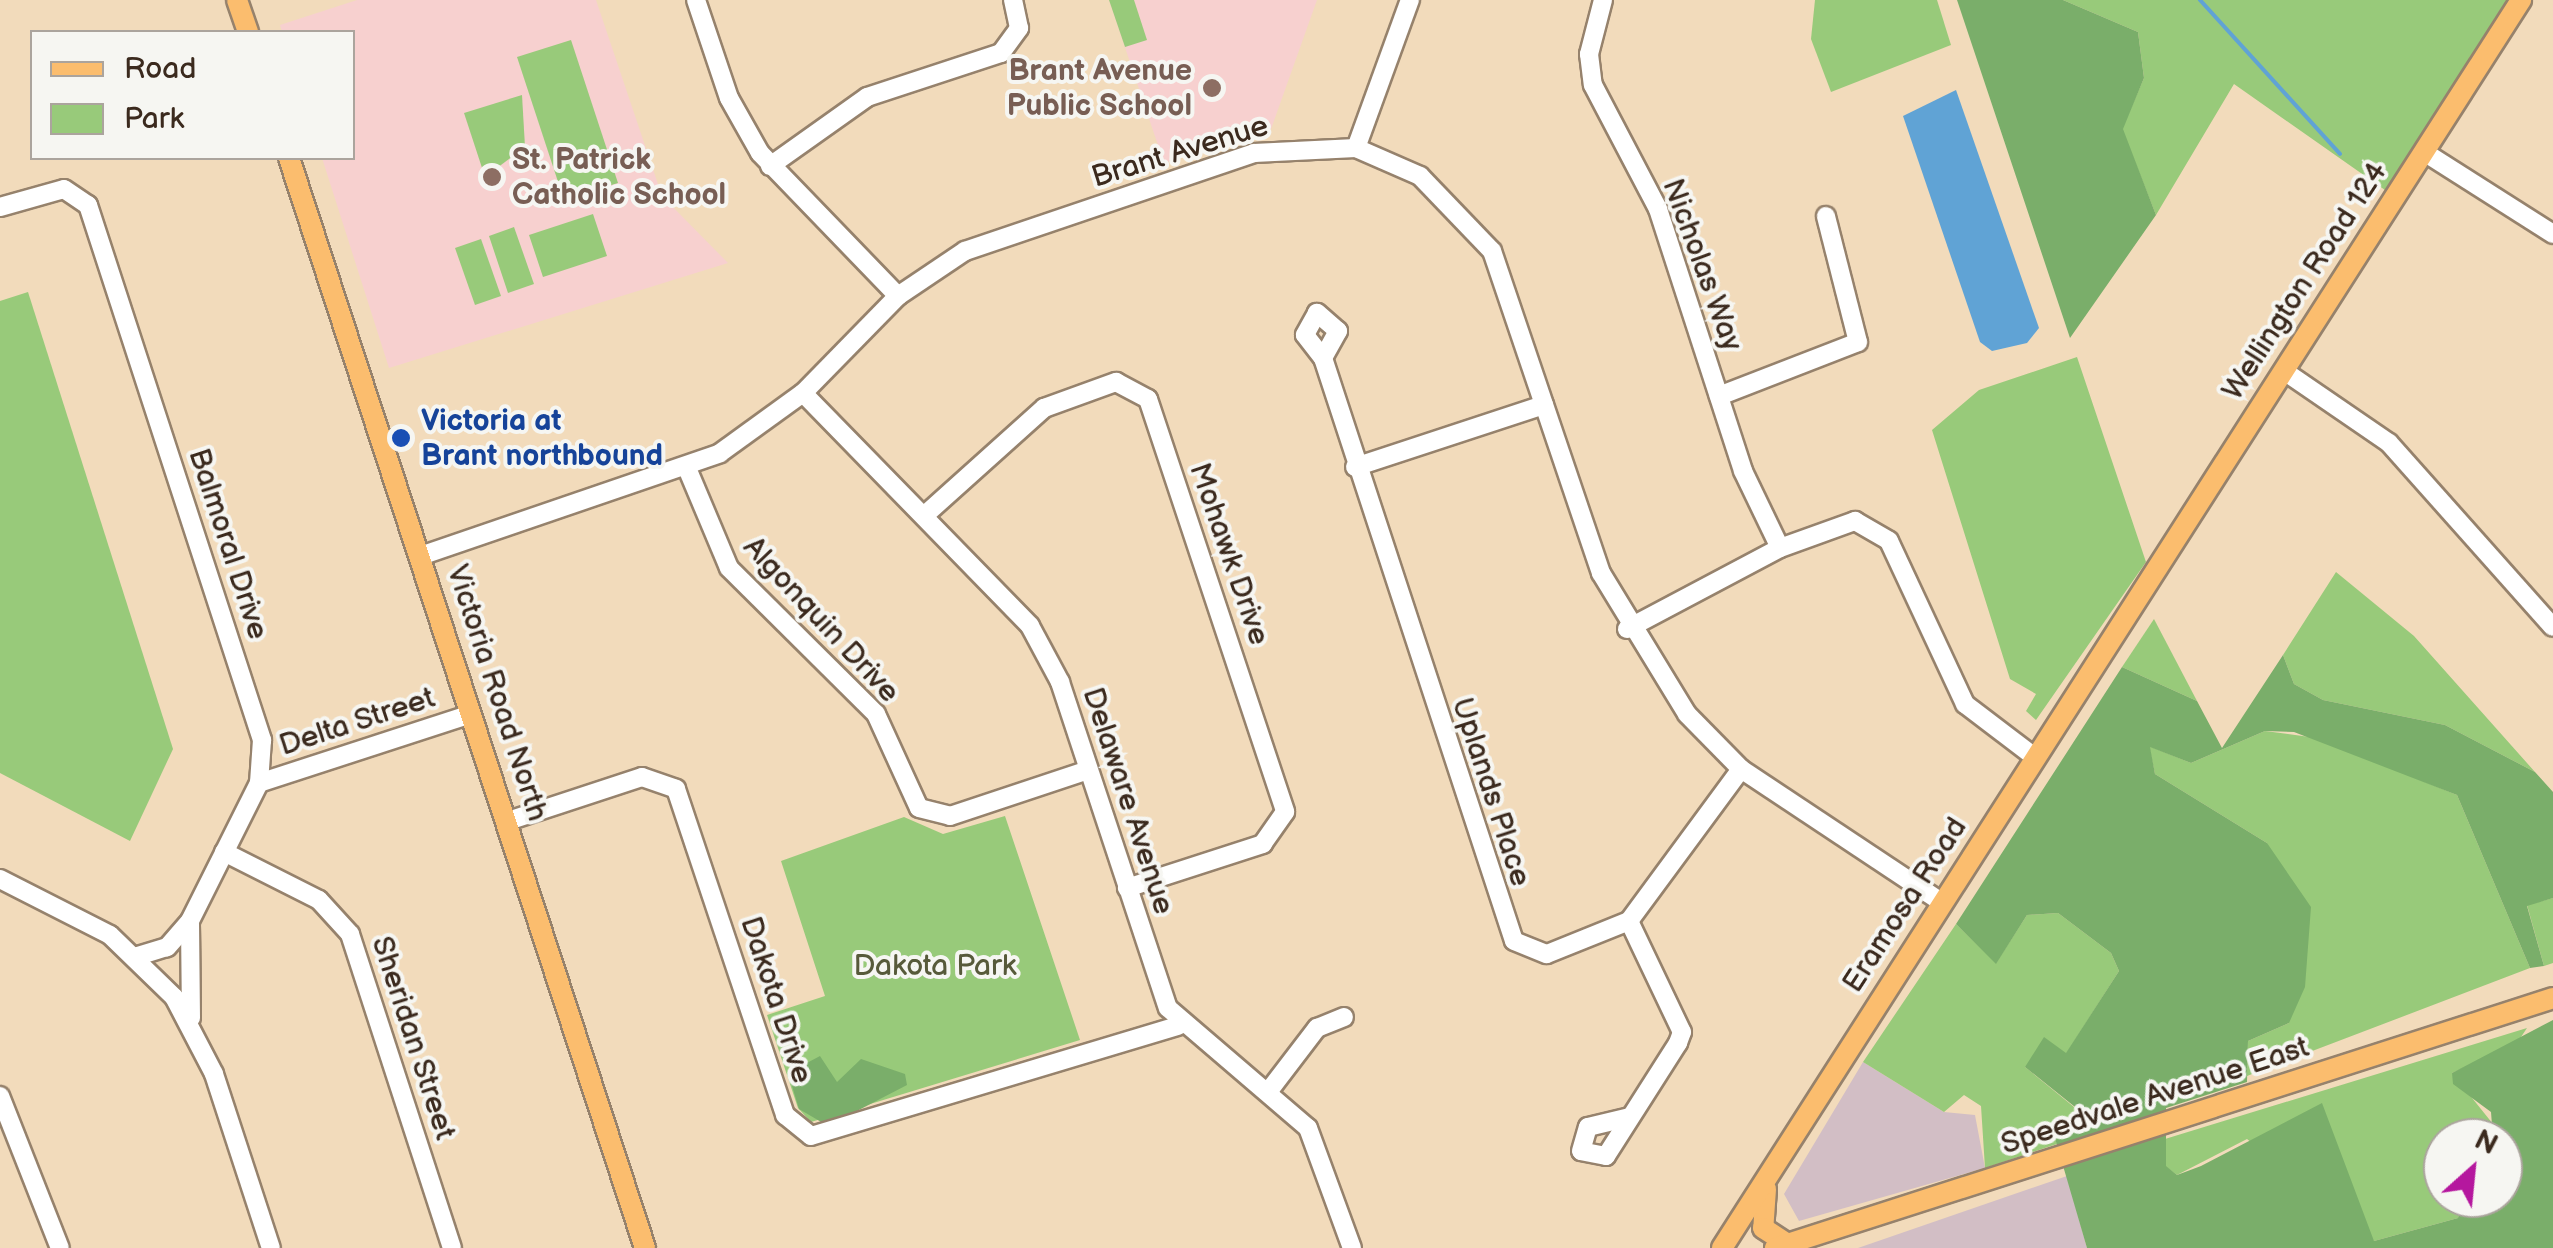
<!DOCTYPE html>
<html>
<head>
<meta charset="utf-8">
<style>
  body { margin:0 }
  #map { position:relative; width:2553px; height:1248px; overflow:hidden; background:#f2dbbb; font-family:"Balsamiq Sans",sans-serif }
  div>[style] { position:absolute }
  .built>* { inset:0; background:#f7d0cf }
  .industrial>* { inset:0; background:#d2bec5 }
  .green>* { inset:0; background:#98ca7a }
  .forest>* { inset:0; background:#7aae6a }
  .water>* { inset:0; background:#60a3d5 }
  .stream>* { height:4px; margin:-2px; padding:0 2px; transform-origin:2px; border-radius:2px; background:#60a3d5 }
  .roads { filter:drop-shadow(2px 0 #96826c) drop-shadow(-2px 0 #96826c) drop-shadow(0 2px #96826c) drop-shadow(0 -2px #96826c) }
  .minor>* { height:18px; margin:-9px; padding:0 9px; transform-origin:9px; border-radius:9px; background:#fff }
  .major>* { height:20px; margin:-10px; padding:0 10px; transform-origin:10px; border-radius:10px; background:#fbbd6e }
  .dots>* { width:28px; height:28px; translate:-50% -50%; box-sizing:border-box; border:5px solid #f6f6f2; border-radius:50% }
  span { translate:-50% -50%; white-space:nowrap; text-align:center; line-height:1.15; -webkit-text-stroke:8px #f6f6f2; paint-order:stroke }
  .education-label { font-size:30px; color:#785e54; font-weight:700 }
  .right { translate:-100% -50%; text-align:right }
  .left { translate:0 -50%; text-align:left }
  .street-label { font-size:30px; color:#3b2a1e }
  .transit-label { font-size:30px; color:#164399; font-weight:700 }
  .park-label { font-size:30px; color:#575a3a }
  .legend { position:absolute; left:30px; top:30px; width:325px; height:130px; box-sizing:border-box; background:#f6f6f2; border:2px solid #aba49d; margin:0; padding:12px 18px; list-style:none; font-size:30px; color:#3b2a1e }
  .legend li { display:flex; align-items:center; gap:20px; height:50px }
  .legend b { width:50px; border:2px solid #aba49d }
  .north { position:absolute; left:2423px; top:1118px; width:100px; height:100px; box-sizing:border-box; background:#f6f6f2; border:2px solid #aba49d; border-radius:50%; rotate:27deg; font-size:28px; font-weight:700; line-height:40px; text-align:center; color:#3b2a1e }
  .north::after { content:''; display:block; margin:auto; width:35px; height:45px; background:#b5179e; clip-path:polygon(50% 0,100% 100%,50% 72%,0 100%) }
</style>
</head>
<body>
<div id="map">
  <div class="built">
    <i style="clip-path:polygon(357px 0,596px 0,662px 196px,728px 263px,389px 368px,322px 158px,352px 158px,352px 32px,282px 32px,280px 25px)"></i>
    <i style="clip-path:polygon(1109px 0,1317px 0,1271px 129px,1164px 163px)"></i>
  </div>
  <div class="industrial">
    <i style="clip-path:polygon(1863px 1062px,1944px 1112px,1975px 1115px,1985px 1168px,1799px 1221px,1784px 1194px)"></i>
    <i style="clip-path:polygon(2067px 1176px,2087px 1248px,1858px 1248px)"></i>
  </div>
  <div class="green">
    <i style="clip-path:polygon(1109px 0,1134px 0,1147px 40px,1125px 47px)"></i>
    <i style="clip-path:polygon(1815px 0,1937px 0,1951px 45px,1831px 92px,1811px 39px)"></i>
    <i style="clip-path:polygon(2063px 0,2512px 0,2385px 190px,2234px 84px,2156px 215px,2122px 129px,2144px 78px,2138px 32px)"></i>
    <i style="clip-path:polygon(571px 40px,618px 183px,564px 200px,517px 57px)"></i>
    <i style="clip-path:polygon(522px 95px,525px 147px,485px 177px,464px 113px)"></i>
    <i style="clip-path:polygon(593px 214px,607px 256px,543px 277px,529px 235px)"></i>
    <i style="clip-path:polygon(514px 227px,534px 284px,508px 293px,489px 236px)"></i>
    <i style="clip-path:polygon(481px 239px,501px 296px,475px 305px,455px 248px)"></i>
    <i style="clip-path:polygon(28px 292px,173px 749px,130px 841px,0 773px,0 301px)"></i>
    <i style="clip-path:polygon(2077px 357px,2146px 562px,2036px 720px,2026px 711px,2036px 694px,2010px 679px,1932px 430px,1979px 390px)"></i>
    <i style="clip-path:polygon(2336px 572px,2414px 636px,2535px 772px,2445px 725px,2323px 700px,2294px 684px,2283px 655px)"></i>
    <i style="clip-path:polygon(2154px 619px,2197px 701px,2122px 667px)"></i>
    <i style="clip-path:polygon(2265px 731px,2317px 738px,2457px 795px,2530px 968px,2247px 1076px,2248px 1041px,2289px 1023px,2267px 843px,2155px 774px,2149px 746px,2191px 763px)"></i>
    <i style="clip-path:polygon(1005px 816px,1080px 1040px,811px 1122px,798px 1108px,767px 1015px,825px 996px,781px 861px,904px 817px,943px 834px)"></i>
    <i style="clip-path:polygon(2553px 898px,2553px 963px,2544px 966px,2527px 905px)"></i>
    <i style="clip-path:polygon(2058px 913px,2111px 953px,2119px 971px,2066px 1054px,2025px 1067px,2085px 1116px,2052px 1128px,2057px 1144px,1985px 1168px,1981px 1106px,1964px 1095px,1944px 1112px,1863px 1062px,1956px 924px,1996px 963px,2027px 915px)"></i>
    <i style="clip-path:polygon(2527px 1028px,2517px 1043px,2452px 1073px,2497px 1129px,2493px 1138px,2443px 1138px,2443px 1198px,2463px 1198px,2458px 1218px,2374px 1241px,2247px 1139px,2177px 1175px,2165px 1166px,2165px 1139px)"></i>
  </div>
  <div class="forest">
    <i style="clip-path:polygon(1957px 0,2063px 0,2138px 32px,2144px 78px,2123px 129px,2156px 215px,2070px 338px)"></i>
    <i style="clip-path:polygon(2283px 655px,2294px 684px,2323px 700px,2445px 725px,2535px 772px,2553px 792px,2553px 898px,2527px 906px,2544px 966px,2530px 968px,2457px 795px,2294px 732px,2265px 731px,2191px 763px,2150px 747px,2155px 774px,2267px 843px,2311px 907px,2305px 987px,2289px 1023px,2248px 1041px,2247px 1082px,2166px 1108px,2166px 1166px,2177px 1175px,2201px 1166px,2322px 1103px,2374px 1241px,2458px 1218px,2463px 1198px,2503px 1198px,2503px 1138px,2493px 1138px,2491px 1112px,2453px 1084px,2452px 1073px,2553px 1020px,2553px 1248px,2087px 1248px,2052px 1128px,2085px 1115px,2025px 1067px,2044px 1037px,2066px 1053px,2119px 971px,2111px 953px,2058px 913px,2027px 915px,1996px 964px,1956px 924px,2122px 667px,2197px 701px,2222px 748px)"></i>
    <i style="clip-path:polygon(820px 1056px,837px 1082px,861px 1059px,905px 1074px,907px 1085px,828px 1126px,799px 1109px,788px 1073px)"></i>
  </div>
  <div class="water">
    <i style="clip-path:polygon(1956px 90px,2039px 328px,2027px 343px,1992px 351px,1980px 342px,1903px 116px)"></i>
  </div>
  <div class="stream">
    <i style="left:2200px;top:0;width:208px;rotate:47.7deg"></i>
  </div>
  <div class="roads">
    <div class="minor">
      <i style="left:696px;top:0;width:103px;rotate:71.4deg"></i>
      <i style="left:729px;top:98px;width:63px;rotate:60.6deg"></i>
      <i style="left:760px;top:153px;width:199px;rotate:46deg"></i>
      <i style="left:1603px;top:0;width:56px;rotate:104.5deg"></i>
      <i style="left:1589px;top:54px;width:31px;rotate:83deg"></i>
      <i style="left:1593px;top:85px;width:140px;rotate:62.3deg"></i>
      <i style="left:1658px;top:209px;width:275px;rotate:72deg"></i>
      <i style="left:1743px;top:471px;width:85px;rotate:64.3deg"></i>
      <i style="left:1356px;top:148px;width:158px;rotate:-70deg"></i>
      <i style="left:2424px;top:152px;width:153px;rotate:32.4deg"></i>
      <i style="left:770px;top:166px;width:119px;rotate:-35.4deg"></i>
      <i style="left:867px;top:97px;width:141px;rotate:-18.2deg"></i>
      <i style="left:1001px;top:53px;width:31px;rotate:-54deg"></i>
      <i style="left:1019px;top:28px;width:29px;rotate:-102deg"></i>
      <i style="left:0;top:207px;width:66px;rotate:-15.7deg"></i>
      <i style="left:64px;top:189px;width:29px;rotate:34deg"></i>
      <i style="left:88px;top:205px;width:563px;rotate:71.98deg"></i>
      <i style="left:262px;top:740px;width:43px;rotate:94deg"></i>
      <i style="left:259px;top:783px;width:154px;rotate:116.6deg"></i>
      <i style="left:190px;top:921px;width:35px;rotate:131deg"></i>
      <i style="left:167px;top:947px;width:31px;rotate:163deg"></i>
      <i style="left:1323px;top:358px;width:31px;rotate:-61deg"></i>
      <i style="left:1338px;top:331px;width:28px;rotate:-139deg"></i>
      <i style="left:1317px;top:313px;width:25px;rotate:119deg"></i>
      <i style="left:1305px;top:335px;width:29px;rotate:52deg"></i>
      <i style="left:1323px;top:358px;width:613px;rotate:71.86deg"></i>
      <i style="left:1514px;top:941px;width:35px;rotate:22deg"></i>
      <i style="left:1547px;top:954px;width:88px;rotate:-21.9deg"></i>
      <i style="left:1629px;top:921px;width:189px;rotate:-53.6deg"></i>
      <i style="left:2284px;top:371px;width:127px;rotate:34.4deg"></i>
      <i style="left:2389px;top:443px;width:246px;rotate:48.3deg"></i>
      <i style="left:803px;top:393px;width:325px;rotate:45.7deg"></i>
      <i style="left:1030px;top:626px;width:64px;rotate:61.8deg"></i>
      <i style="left:1060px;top:682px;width:343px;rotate:71.7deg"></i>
      <i style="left:1168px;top:1008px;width:184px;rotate:40.6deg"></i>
      <i style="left:1308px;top:1128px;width:128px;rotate:69.9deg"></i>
      <i style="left:1719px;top:396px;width:149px;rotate:-21.2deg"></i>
      <i style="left:1858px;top:342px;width:130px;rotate:-104.3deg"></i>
      <i style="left:1355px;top:467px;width:199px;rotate:-18.2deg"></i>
      <i style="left:687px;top:468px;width:108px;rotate:67.2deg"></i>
      <i style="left:729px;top:568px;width:207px;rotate:44.8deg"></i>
      <i style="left:876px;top:714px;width:103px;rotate:65.4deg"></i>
      <i style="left:919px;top:808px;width:32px;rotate:14deg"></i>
      <i style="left:950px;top:816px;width:145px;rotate:-18.4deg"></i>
      <i style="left:926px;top:514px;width:159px;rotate:-41.9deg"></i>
      <i style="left:1044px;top:408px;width:77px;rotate:-19.9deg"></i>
      <i style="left:1116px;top:382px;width:36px;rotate:28deg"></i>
      <i style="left:1148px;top:399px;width:435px;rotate:71.6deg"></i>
      <i style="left:1285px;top:812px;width:39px;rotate:125deg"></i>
      <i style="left:1263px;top:844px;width:143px;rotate:162.1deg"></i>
      <i style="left:420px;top:556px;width:317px;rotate:-18.9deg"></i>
      <i style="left:720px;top:453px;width:102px;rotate:-35.9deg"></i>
      <i style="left:803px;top:393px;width:136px;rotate:-45.6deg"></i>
      <i style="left:898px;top:296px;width:81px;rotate:-33.9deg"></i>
      <i style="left:965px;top:251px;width:305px;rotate:-18.7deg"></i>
      <i style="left:1254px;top:153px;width:102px;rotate:-2.8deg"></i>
      <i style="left:1356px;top:148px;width:70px;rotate:23.6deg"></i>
      <i style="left:1420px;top:176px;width:104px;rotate:46.2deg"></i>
      <i style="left:1492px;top:251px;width:340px;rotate:71.3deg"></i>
      <i style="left:1601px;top:573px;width:165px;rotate:58.6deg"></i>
      <i style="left:1687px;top:714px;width:77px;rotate:45.5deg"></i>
      <i style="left:1741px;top:769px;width:240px;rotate:33.6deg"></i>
      <i style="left:1627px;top:629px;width:173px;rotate:-27.9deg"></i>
      <i style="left:1780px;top:548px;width:80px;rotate:-19.8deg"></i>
      <i style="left:1855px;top:521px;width:39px;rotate:30deg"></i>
      <i style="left:1889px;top:541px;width:180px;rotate:65deg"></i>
      <i style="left:1965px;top:704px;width:89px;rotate:37.3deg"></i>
      <i style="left:259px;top:783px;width:223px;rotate:-18deg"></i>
      <i style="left:508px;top:821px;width:141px;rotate:-18.2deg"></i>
      <i style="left:642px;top:777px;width:36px;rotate:19deg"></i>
      <i style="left:676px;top:789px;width:344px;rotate:71.5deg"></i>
      <i style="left:785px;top:1115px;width:33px;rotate:39deg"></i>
      <i style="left:811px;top:1136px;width:383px;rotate:-16.7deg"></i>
      <i style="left:224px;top:852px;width:106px;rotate:26.8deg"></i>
      <i style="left:319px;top:900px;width:46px;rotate:47.6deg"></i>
      <i style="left:350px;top:934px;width:330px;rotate:72deg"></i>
      <i style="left:0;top:879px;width:123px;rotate:27deg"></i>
      <i style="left:110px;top:935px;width:89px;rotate:44.1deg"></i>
      <i style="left:174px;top:997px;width:87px;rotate:62.5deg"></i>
      <i style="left:214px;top:1074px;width:183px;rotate:71.9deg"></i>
      <i style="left:1629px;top:921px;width:123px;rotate:64.5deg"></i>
      <i style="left:1682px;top:1032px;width:12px;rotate:110deg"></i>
      <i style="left:1678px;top:1043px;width:134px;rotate:122.5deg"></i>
      <i style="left:1606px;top:1156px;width:25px;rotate:-169deg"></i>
      <i style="left:1581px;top:1151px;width:25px;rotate:-74deg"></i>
      <i style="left:1588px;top:1127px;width:43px;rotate:-13.4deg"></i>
      <i style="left:190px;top:924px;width:94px;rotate:89.4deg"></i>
      <i style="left:1268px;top:1092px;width:81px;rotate:-52.6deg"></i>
      <i style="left:1317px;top:1028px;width:29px;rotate:-22deg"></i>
      <i style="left:0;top:1096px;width:163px;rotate:68.5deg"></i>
    </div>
    <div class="major">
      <i style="left:237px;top:0;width:34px;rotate:71deg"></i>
      <i style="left:289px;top:158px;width:1147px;rotate:71.91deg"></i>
      <i style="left:1766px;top:1189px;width:39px;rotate:94deg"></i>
      <i style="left:1763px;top:1228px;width:30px;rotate:33deg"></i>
      <i style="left:1722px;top:1248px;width:1482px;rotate:-57.37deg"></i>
      <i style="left:1775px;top:1248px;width:817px;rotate:-17.81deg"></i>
    </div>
  </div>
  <div class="dots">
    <i style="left:1212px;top:88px;background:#8d6e63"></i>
    <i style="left:492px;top:177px;background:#8d6e63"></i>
    <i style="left:401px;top:438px;background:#1a4fb4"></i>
  </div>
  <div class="education-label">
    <span class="right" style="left:1192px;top:88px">Brant Avenue<br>Public School</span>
    <span class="left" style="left:512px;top:177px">St. Patrick<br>Catholic School</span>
  </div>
  <div class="street-label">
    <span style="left:1180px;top:152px;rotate:-17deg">Brant Avenue</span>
    <span style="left:1702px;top:265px;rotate:70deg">Nicholas Way</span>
    <span style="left:2305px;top:281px;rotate:-57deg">Wellington Road 124</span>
    <span style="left:228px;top:544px;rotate:72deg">Balmoral Drive</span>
    <span style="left:1229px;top:554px;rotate:71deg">Mohawk Drive</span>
    <span style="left:821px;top:620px;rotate:47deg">Algonquin Drive</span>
    <span style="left:497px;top:693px;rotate:72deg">Victoria Road North</span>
    <span style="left:357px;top:722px;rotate:-18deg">Delta Street</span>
    <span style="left:1491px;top:792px;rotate:72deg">Uplands Place</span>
    <span style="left:1128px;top:801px;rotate:72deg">Delaware Avenue</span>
    <span style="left:1905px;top:905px;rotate:-57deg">Eramosa Road</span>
    <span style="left:776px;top:1000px;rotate:72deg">Dakota Drive</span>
    <span style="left:413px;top:1038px;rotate:72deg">Sheridan Street</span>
    <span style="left:2155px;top:1096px;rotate:-18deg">Speedvale Avenue East</span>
  </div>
  <div class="transit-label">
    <span class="left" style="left:421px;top:438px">Victoria at<br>Brant northbound</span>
  </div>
  <div class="park-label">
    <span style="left:935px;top:966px">Dakota Park</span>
  </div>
  <ul class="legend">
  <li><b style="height:12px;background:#fbbd6e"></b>Road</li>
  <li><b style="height:28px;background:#98ca7a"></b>Park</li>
  </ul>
  <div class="north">N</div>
</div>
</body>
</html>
